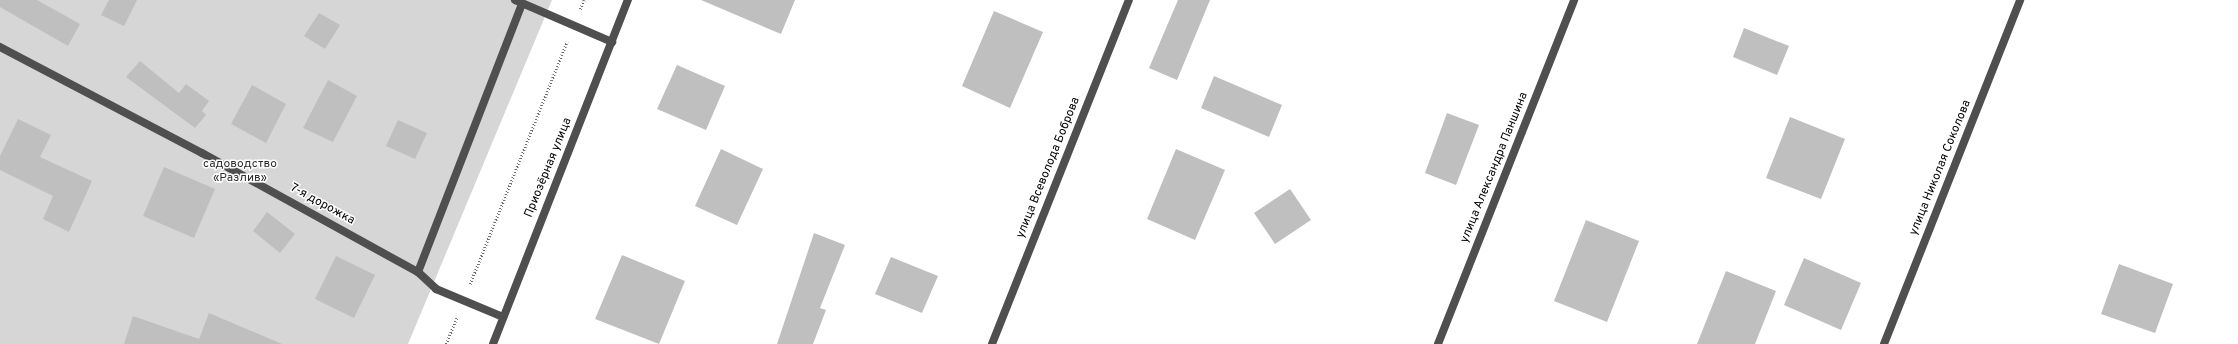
<!DOCTYPE html>
<html>
<head>
<meta charset="utf-8">
<style>
  body { margin:0 }
  #map { position:relative; width:2238px; height:344px; overflow:hidden; background:#fff; font-family:Overpass,sans-serif }
  div>[style] { position:absolute }
  .green>* { inset:0; background:#d6d6d6 }
  .building>* { inset:0; background:#bfbfbf }
  .path>* { height:2.5px; margin-top:-1.25px; transform-origin:0; background:repeating-linear-gradient(90deg,#717171 0 1px,transparent 0 3px) }
  .minor>* { height:8px; margin:-4px; padding:0 4px; transform-origin:4px; border-radius:4px; background:#4f4f4f }
  .tertiary>* { height:8px; margin:-4px; padding:0 4px; transform-origin:4px; border-radius:4px; background:#4f4f4f }
  span { translate:-50% -50%; white-space:nowrap; text-align:center; line-height:1.15; -webkit-text-stroke:3px #fff; paint-order:stroke }
  .park-label { font-size:12px; color:#2d2d2d }
  .street-label { font-size:12px; color:#000 }
</style>
</head>
<body>
<div id="map">
  <div class="green">
    <i style="clip-path:polygon(0 0,552px 0,408px 344px,0 344px)"></i>
  </div>
  <div class="building">
    <i style="clip-path:polygon(0 0,37px 0,80px 24px,68px 46px,0 7px)"></i>
    <i style="clip-path:polygon(109px 0,137px 0,124px 26px,101px 15px)"></i>
    <i style="clip-path:polygon(701px 0,795px 0,781px 34px)"></i>
    <i style="clip-path:polygon(1178px 0,1210px 0,1177px 80px,1149px 68px)"></i>
    <i style="clip-path:polygon(994px 11px,1043px 32px,1010px 108px,962px 86px)"></i>
    <i style="clip-path:polygon(319px 13px,340px 25px,325px 49px,304px 36px)"></i>
    <i style="clip-path:polygon(1744px 28px,1789px 46px,1777px 75px,1733px 57px)"></i>
    <i style="clip-path:polygon(140px 61px,179px 93px,186px 84px,209px 101px,202px 111px,206px 115px,195px 128px,126px 77px)"></i>
    <i style="clip-path:polygon(677px 65px,725px 86px,706px 130px,657px 109px)"></i>
    <i style="clip-path:polygon(1214px 76px,1282px 105px,1269px 137px,1201px 108px)"></i>
    <i style="clip-path:polygon(328px 80px,357px 96px,333px 142px,303px 128px)"></i>
    <i style="clip-path:polygon(252px 85px,286px 104px,266px 143px,231px 124px)"></i>
    <i style="clip-path:polygon(1447px 113px,1479px 125px,1456px 185px,1425px 173px)"></i>
    <i style="clip-path:polygon(1790px 117px,1845px 139px,1821px 199px,1766px 178px)"></i>
    <i style="clip-path:polygon(18px 119px,51px 135px,40px 157px,92px 181px,69px 232px,43px 219px,53px 196px,0 170px,0 156px)"></i>
    <i style="clip-path:polygon(398px 120px,427px 133px,415px 159px,386px 146px)"></i>
    <i style="clip-path:polygon(721px 149px,763px 169px,737px 225px,695px 206px)"></i>
    <i style="clip-path:polygon(1176px 149px,1225px 170px,1195px 240px,1147px 219px)"></i>
    <i style="clip-path:polygon(164px 167px,215px 189px,194px 238px,143px 216px)"></i>
    <i style="clip-path:polygon(1290px 189px,1311px 220px,1275px 244px,1254px 213px)"></i>
    <i style="clip-path:polygon(267px 212px,295px 234px,280px 253px,253px 231px)"></i>
    <i style="clip-path:polygon(1586px 220px,1639px 241px,1607px 322px,1554px 301px)"></i>
    <i style="clip-path:polygon(814px 233px,845px 245px,820px 308px,826px 310px,813px 344px,777px 344px)"></i>
    <i style="clip-path:polygon(622px 255px,685px 281px,659px 344px,595px 319px)"></i>
    <i style="clip-path:polygon(336px 256px,375px 275px,354px 318px,315px 299px)"></i>
    <i style="clip-path:polygon(891px 257px,938px 276px,922px 313px,875px 294px)"></i>
    <i style="clip-path:polygon(1804px 258px,1861px 283px,1841px 330px,1784px 305px)"></i>
    <i style="clip-path:polygon(2119px 264px,2173px 284px,2155px 333px,2101px 314px)"></i>
    <i style="clip-path:polygon(1726px 271px,1776px 291px,1755px 344px,1697px 344px)"></i>
    <i style="clip-path:polygon(209px 313px,282px 344px,124px 344px,133px 316px,199px 339px)"></i>
  </div>
  <div class="path">
    <i style="left:580px;top:9px;width:10px;rotate:-66deg"></i>
    <i style="left:470px;top:284px;width:261px;rotate:-68.2deg"></i>
    <i style="left:446px;top:344px;width:29px;rotate:-68deg"></i>
  </div>
  <div class="minor">
    <i style="left:515px;top:0;width:106px;rotate:23.4deg"></i>
    <i style="left:0;top:47px;width:228px;rotate:27.7deg"></i>
    <i style="left:202px;top:153px;width:247px;rotate:28.9deg"></i>
    <i style="left:418px;top:272px;width:25px;rotate:43deg"></i>
    <i style="left:436px;top:289px;width:73px;rotate:22.7deg"></i>
    <i style="left:418px;top:272px;width:287px;rotate:-68.8deg"></i>
    <i style="left:992px;top:344px;width:370px;rotate:-68.3deg"></i>
    <i style="left:1438px;top:344px;width:370px;rotate:-68.4deg"></i>
    <i style="left:1884px;top:344px;width:370px;rotate:-68.4deg"></i>
  </div>
  <div class="tertiary">
    <i style="left:493px;top:344px;width:370px;rotate:-68.6deg"></i>
  </div>
  <div class="park-label">
    <span style="left:240px;top:172px">садоводство<br>«Разлив»</span>
  </div>
  <div class="street-label">
    <span style="left:549px;top:168px;rotate:-68deg">Приозёрная улица</span>
    <span style="left:1049px;top:168px;rotate:-68deg">улица Всеволода Боброва</span>
    <span style="left:1495px;top:168px;rotate:-68deg">улица Александра Паншина</span>
    <span style="left:1941px;top:168px;rotate:-68deg">улица Николая Соколова</span>
    <span style="left:322px;top:205px;rotate:29deg">7-я дорожка</span>
  </div>
</div>
</body>
</html>
